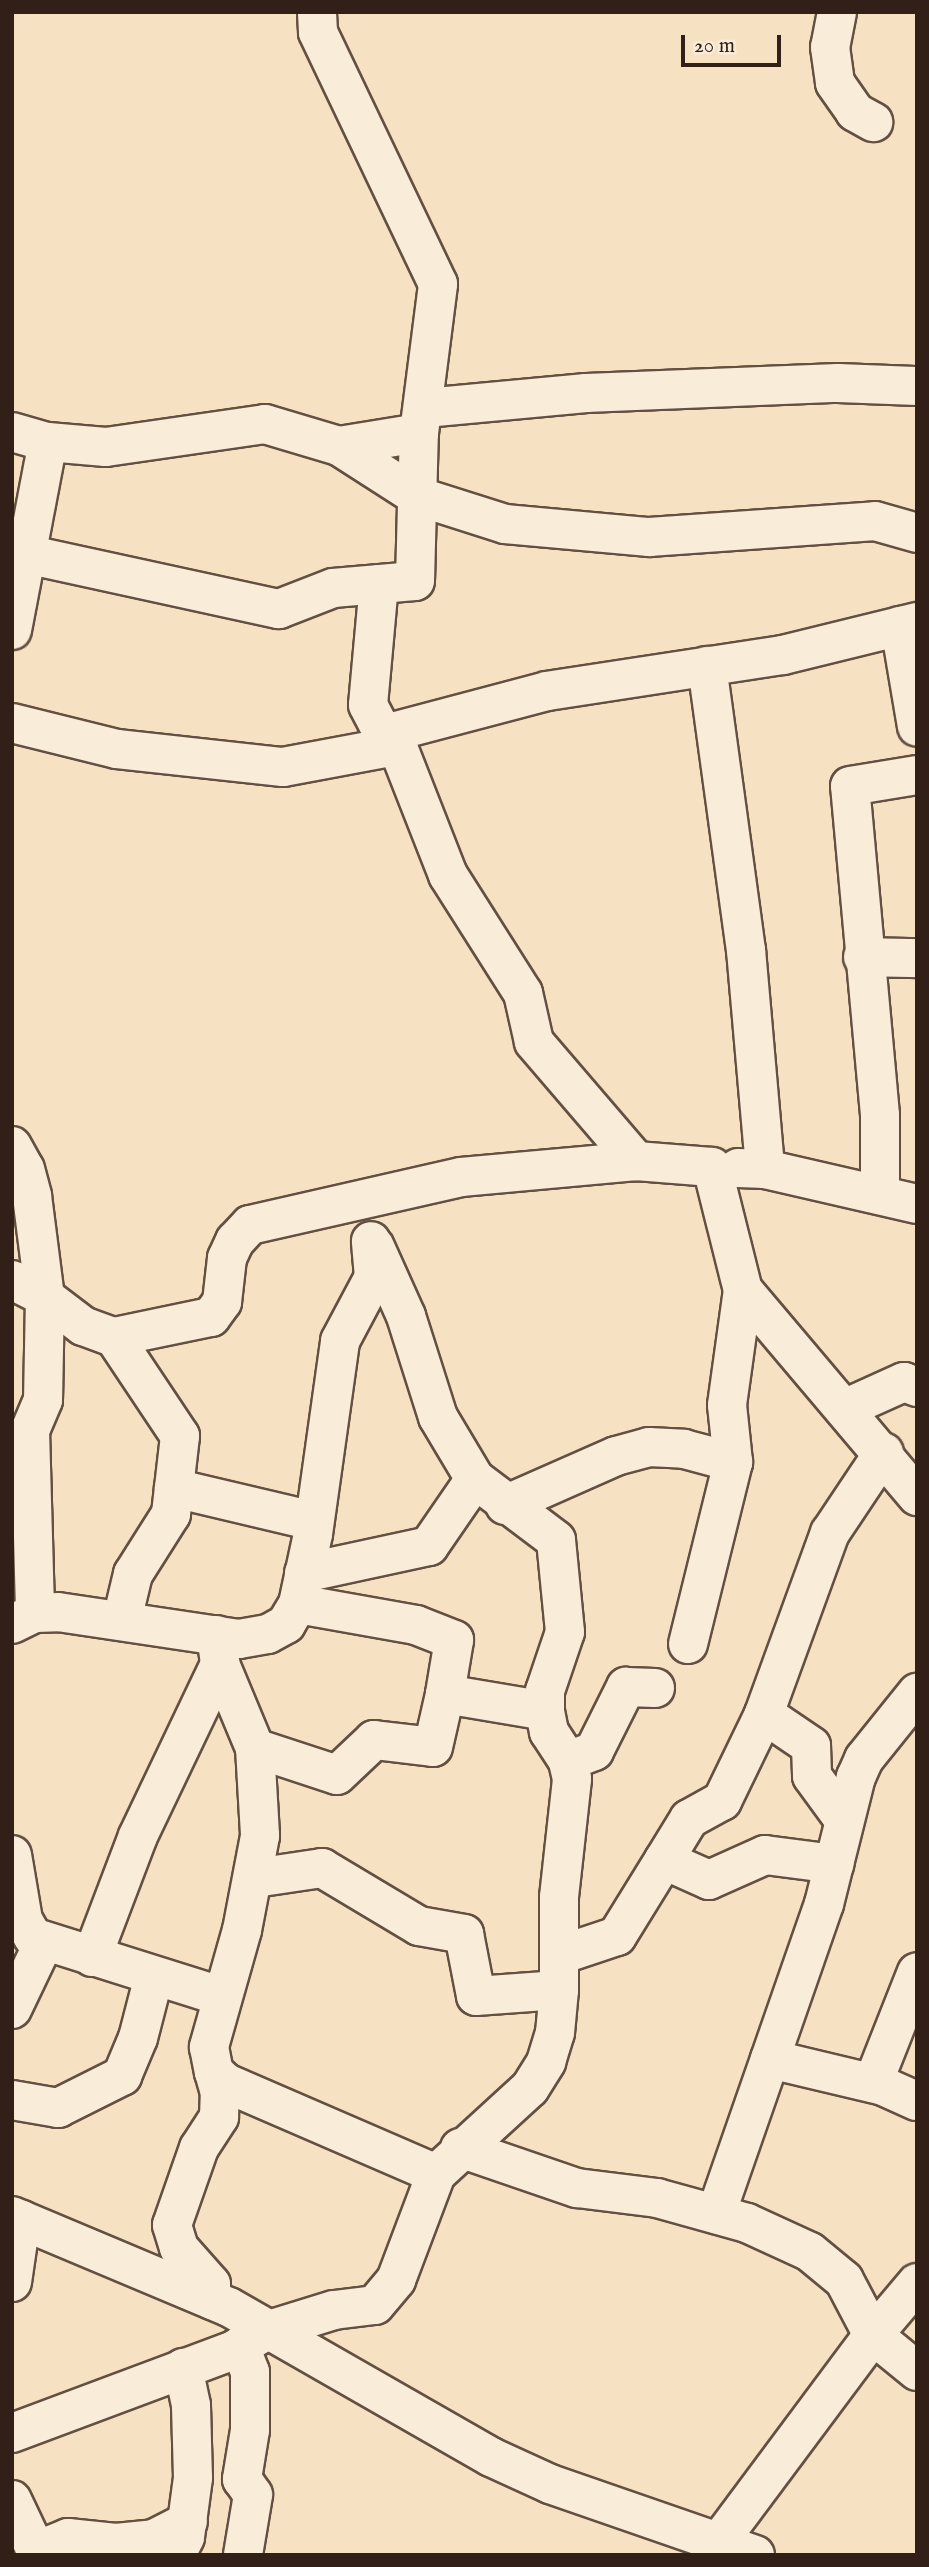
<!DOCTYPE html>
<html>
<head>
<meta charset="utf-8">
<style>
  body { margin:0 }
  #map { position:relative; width:929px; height:2567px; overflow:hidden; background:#f6e1c3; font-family:"IM FELL English",serif }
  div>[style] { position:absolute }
  .roads { filter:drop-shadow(2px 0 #635042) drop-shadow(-2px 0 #635042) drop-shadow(0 2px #635042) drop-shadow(0 -2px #635042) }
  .minor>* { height:38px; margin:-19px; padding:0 19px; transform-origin:19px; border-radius:19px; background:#f9ecd8 }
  span { translate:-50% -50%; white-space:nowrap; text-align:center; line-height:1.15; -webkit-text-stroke:5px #f9ecd8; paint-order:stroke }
  .frame { position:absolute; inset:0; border:14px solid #321f17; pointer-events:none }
  .scale { position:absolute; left:681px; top:35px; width:100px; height:32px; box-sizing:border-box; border:4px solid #321f17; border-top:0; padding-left:9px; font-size:21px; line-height:24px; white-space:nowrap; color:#321f17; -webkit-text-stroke:5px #f9ecd8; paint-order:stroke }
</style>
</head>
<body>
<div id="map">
  <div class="roads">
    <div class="minor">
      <i style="left:837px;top:12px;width:36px;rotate:101deg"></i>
      <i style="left:830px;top:47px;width:36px;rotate:82deg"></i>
      <i style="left:835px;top:83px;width:35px;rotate:55deg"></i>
      <i style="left:855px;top:112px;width:21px;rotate:29deg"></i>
      <i style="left:425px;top:408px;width:162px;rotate:-5.3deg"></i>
      <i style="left:586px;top:393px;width:252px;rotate:-2.3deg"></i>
      <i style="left:838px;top:383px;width:79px;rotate:2.2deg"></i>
      <i style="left:12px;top:432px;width:37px;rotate:16deg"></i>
      <i style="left:48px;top:442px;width:58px;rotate:4.9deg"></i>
      <i style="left:106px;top:447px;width:161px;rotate:-8.2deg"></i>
      <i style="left:265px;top:424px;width:77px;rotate:16.6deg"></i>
      <i style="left:339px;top:446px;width:81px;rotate:-9.2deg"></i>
      <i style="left:339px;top:446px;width:93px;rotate:32.7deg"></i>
      <i style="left:417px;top:496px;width:92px;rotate:17.7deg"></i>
      <i style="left:505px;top:524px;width:145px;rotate:5.2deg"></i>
      <i style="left:649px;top:537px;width:227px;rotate:-4deg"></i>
      <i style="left:875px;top:521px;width:44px;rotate:15.9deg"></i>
      <i style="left:12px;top:551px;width:273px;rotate:12.3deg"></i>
      <i style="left:279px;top:609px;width:58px;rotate:-21.3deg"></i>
      <i style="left:333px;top:588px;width:82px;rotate:-4.9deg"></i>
      <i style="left:415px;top:581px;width:148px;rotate:-88.5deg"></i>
      <i style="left:419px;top:433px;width:150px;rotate:-82.7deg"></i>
      <i style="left:438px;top:284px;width:279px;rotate:-115.5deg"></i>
      <i style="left:318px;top:32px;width:20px;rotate:-93deg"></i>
      <i style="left:379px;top:584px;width:121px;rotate:95.2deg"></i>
      <i style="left:368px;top:705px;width:47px;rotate:62.4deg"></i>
      <i style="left:900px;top:626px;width:102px;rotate:80.4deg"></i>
      <i style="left:12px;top:630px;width:191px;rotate:-79.2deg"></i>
      <i style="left:707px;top:666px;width:287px;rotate:82.2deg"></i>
      <i style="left:746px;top:950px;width:220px;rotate:85deg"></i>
      <i style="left:12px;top:723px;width:108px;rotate:13.9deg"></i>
      <i style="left:117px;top:749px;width:167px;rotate:6.2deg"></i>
      <i style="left:283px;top:767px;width:109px;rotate:-10.6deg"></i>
      <i style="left:390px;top:747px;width:15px;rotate:-82deg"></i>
      <i style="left:392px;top:732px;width:160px;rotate:-14.8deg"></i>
      <i style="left:547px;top:691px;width:239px;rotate:-8.7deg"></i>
      <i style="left:783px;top:655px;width:138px;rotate:-13.8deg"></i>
      <i style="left:392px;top:732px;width:154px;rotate:68.6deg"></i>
      <i style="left:448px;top:875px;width:140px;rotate:57.6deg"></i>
      <i style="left:523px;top:993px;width:50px;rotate:77.3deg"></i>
      <i style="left:534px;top:1042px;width:157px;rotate:49.4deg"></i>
      <i style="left:863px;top:957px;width:54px;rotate:1.1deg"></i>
      <i style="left:12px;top:1146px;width:26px;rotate:61deg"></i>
      <i style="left:25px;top:1169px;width:28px;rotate:75deg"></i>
      <i style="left:32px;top:1196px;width:102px;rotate:82.7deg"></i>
      <i style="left:45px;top:1297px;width:103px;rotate:91.1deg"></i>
      <i style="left:43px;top:1400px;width:33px;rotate:113deg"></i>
      <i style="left:30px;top:1430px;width:183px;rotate:88.4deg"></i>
      <i style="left:738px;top:1168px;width:27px;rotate:2deg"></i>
      <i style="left:765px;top:1169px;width:156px;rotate:13deg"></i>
      <i style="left:880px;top:1195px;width:80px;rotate:-90deg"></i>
      <i style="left:880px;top:1115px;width:330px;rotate:-95.2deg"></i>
      <i style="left:850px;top:786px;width:68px;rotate:-9.3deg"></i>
      <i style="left:12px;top:1280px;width:37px;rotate:27deg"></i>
      <i style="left:45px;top:1297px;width:48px;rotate:37.3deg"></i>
      <i style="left:83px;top:1326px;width:33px;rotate:20deg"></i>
      <i style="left:114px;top:1337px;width:99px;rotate:-11.7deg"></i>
      <i style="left:211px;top:1317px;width:19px;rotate:-54deg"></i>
      <i style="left:222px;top:1302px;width:44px;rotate:-83.5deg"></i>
      <i style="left:227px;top:1258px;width:19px;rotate:-65deg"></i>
      <i style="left:235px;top:1241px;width:22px;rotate:-47deg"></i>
      <i style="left:250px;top:1225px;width:216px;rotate:-12.8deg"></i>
      <i style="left:461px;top:1177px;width:176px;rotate:-5.2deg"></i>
      <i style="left:636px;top:1161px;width:76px;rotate:4.5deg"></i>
      <i style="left:712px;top:1167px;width:127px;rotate:75.9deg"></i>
      <i style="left:743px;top:1290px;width:270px;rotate:49.8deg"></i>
      <i style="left:114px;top:1337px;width:119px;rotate:56.3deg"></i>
      <i style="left:180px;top:1436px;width:79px;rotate:96.6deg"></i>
      <i style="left:171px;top:1514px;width:71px;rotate:122.3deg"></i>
      <i style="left:133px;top:1574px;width:47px;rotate:103.4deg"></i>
      <i style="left:844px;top:1409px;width:66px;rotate:-24.2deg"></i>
      <i style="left:904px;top:1382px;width:14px;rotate:21deg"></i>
      <i style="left:174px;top:1488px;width:144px;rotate:13.3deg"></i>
      <i style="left:505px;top:1505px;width:121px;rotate:-23.8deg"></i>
      <i style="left:616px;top:1456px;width:34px;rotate:-15deg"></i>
      <i style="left:649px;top:1447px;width:35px;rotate:3deg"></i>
      <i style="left:684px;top:1449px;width:51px;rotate:14.9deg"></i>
      <i style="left:304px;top:1573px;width:128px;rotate:-12.2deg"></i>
      <i style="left:429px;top:1546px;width:81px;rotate:-55.5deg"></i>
      <i style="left:298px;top:1604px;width:120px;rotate:10.1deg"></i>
      <i style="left:416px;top:1625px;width:41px;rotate:21.5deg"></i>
      <i style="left:454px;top:1640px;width:55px;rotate:99.5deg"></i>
      <i style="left:445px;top:1694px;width:101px;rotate:9.6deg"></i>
      <i style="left:12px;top:1624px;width:25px;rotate:-26deg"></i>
      <i style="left:35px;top:1613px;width:23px;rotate:-2deg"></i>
      <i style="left:58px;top:1612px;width:183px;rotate:8.5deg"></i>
      <i style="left:239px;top:1639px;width:29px;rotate:-10deg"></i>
      <i style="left:268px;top:1634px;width:21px;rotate:-29deg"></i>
      <i style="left:286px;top:1624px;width:23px;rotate:-59deg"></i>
      <i style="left:298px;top:1604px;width:72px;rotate:-77.9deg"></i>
      <i style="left:313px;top:1534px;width:195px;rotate:-82deg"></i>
      <i style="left:340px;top:1341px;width:72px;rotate:-62deg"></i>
      <i style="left:374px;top:1277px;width:36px;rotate:-95deg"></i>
      <i style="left:216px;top:1635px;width:29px;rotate:82deg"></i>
      <i style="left:220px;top:1664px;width:91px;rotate:67.4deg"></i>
      <i style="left:255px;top:1748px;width:88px;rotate:86.7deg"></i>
      <i style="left:260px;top:1836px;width:96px;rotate:100.8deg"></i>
      <i style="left:242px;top:1930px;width:122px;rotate:105.8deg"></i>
      <i style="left:209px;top:2047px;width:25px;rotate:79deg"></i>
      <i style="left:214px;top:2072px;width:16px;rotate:43deg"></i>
      <i style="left:226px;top:2083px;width:229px;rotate:23.4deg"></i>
      <i style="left:688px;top:1644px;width:187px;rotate:-76.1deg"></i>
      <i style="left:733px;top:1462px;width:57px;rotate:-96deg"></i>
      <i style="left:727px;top:1405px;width:116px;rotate:-82.1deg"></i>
      <i style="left:764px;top:1714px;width:57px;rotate:34.2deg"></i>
      <i style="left:811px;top:1746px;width:30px;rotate:88deg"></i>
      <i style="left:812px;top:1776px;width:54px;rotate:54deg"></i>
      <i style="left:255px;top:1748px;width:86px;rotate:18.2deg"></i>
      <i style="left:337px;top:1775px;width:51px;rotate:-43.4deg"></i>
      <i style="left:374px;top:1740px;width:59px;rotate:6.8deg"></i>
      <i style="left:433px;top:1747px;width:54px;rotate:-77.2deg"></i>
      <i style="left:568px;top:1761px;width:28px;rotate:-21deg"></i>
      <i style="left:594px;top:1751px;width:72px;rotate:-63.4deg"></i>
      <i style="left:626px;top:1687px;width:29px;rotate:2deg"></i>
      <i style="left:12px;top:1855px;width:66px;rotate:80.4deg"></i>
      <i style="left:23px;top:1920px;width:20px;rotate:60deg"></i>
      <i style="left:33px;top:1937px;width:196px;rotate:17.5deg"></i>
      <i style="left:664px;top:1860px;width:48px;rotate:-58.6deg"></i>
      <i style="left:689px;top:1819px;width:38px;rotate:-29deg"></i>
      <i style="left:722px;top:1801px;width:97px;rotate:-64.2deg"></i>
      <i style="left:764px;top:1714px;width:193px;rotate:-70deg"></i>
      <i style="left:830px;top:1533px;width:97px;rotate:-56.3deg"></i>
      <i style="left:255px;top:1878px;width:68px;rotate:-8.5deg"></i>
      <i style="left:322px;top:1868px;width:113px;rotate:30.9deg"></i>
      <i style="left:419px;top:1926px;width:46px;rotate:10.1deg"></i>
      <i style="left:464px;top:1934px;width:63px;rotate:79deg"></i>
      <i style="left:476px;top:1996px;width:83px;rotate:-4.1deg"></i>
      <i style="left:560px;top:1955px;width:60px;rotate:-18.4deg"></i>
      <i style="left:617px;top:1936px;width:89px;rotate:-58.3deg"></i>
      <i style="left:664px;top:1860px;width:49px;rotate:24deg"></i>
      <i style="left:709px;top:1880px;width:61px;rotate:-24.1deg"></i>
      <i style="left:765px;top:1855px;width:70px;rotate:7.4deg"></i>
      <i style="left:92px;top:1957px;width:129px;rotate:-69.2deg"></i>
      <i style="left:138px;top:1836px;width:191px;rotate:-64.5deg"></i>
      <i style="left:12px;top:2009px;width:74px;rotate:-64.5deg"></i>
      <i style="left:770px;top:2059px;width:116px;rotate:13.4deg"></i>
      <i style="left:883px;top:2086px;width:37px;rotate:24deg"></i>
      <i style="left:873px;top:2083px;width:119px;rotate:-68.4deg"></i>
      <i style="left:12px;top:2100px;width:47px;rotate:9.9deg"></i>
      <i style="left:58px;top:2108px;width:72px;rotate:-26.6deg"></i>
      <i style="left:122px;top:2076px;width:41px;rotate:-67.2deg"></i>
      <i style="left:138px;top:2038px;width:64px;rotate:-75.5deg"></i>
      <i style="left:460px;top:2148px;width:124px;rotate:18.9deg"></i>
      <i style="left:577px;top:2188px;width:81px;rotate:7.1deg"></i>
      <i style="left:657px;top:2198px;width:93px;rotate:15.5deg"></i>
      <i style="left:747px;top:2223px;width:69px;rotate:24.7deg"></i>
      <i style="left:810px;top:2252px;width:44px;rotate:39.5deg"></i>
      <i style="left:844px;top:2280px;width:62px;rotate:62.2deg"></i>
      <i style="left:873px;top:2335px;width:57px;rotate:39.3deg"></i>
      <i style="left:716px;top:2214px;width:328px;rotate:-70.8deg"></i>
      <i style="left:824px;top:1904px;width:131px;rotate:-75.9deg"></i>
      <i style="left:856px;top:1777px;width:20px;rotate:-66deg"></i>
      <i style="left:864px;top:1759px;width:85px;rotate:-51.2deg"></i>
      <i style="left:12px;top:2216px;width:235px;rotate:22.8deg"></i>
      <i style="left:229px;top:2307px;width:302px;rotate:29.8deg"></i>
      <i style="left:491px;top:2457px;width:65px;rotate:24.6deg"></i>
      <i style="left:550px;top:2484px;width:217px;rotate:19.1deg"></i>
      <i style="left:12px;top:2282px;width:63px;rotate:-81.7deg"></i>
      <i style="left:212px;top:2300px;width:16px;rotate:-94deg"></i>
      <i style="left:211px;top:2284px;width:48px;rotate:-131.6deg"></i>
      <i style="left:179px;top:2248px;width:24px;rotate:-107deg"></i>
      <i style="left:172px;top:2225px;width:82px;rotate:-70.7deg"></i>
      <i style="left:199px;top:2148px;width:37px;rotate:-57deg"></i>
      <i style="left:219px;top:2117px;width:24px;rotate:-88deg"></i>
      <i style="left:220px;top:2093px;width:22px;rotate:-106deg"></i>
      <i style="left:240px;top:2346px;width:28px;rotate:69deg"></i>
      <i style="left:250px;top:2372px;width:58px;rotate:90deg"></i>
      <i style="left:250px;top:2430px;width:50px;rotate:99.3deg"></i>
      <i style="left:242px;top:2479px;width:19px;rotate:55deg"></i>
      <i style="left:253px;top:2495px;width:61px;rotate:99.5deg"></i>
      <i style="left:12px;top:2433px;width:237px;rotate:-20.5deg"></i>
      <i style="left:234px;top:2350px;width:37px;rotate:-31deg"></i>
      <i style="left:266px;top:2331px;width:71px;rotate:-17.2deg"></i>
      <i style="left:334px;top:2310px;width:41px;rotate:-7deg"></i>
      <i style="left:375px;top:2305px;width:33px;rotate:-50deg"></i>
      <i style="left:396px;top:2280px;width:113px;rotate:-69.3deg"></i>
      <i style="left:436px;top:2174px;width:127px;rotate:-42.5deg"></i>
      <i style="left:530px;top:2088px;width:31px;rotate:-58deg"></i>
      <i style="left:546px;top:2062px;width:30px;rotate:-73deg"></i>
      <i style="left:555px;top:2033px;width:43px;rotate:-84.7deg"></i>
      <i style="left:559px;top:1990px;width:93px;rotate:-90deg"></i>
      <i style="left:559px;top:1897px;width:119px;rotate:-83.7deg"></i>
      <i style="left:572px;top:1779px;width:18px;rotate:-103deg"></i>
      <i style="left:568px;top:1761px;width:35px;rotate:-123deg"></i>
      <i style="left:549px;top:1732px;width:21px;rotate:-101deg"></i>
      <i style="left:545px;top:1711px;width:20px;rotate:-90deg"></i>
      <i style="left:545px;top:1691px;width:62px;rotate:-71.3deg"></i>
      <i style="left:565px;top:1632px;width:92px;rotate:-95.6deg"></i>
      <i style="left:556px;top:1540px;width:101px;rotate:-143deg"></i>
      <i style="left:475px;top:1479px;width:72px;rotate:-120.8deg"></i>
      <i style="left:438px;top:1417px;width:106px;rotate:-107.6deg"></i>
      <i style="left:406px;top:1316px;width:76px;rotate:-114.2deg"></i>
      <i style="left:12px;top:2500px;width:61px;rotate:64.7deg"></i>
      <i style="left:718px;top:2543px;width:259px;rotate:-53.3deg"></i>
      <i style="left:873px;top:2335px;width:68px;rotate:-49.8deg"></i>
      <i style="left:36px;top:2551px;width:35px;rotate:-22deg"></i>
      <i style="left:68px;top:2538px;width:48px;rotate:5.9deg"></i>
      <i style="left:116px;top:2543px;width:38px;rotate:-6deg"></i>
      <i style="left:154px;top:2539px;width:38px;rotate:-27deg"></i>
      <i style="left:176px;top:2555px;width:20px;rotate:-63deg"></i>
      <i style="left:185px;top:2537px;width:60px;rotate:-82.3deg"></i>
      <i style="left:193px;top:2478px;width:73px;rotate:-91.6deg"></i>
      <i style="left:191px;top:2405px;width:38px;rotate:-102deg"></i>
    </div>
  </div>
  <div class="frame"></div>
  <div class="scale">20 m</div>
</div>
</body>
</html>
